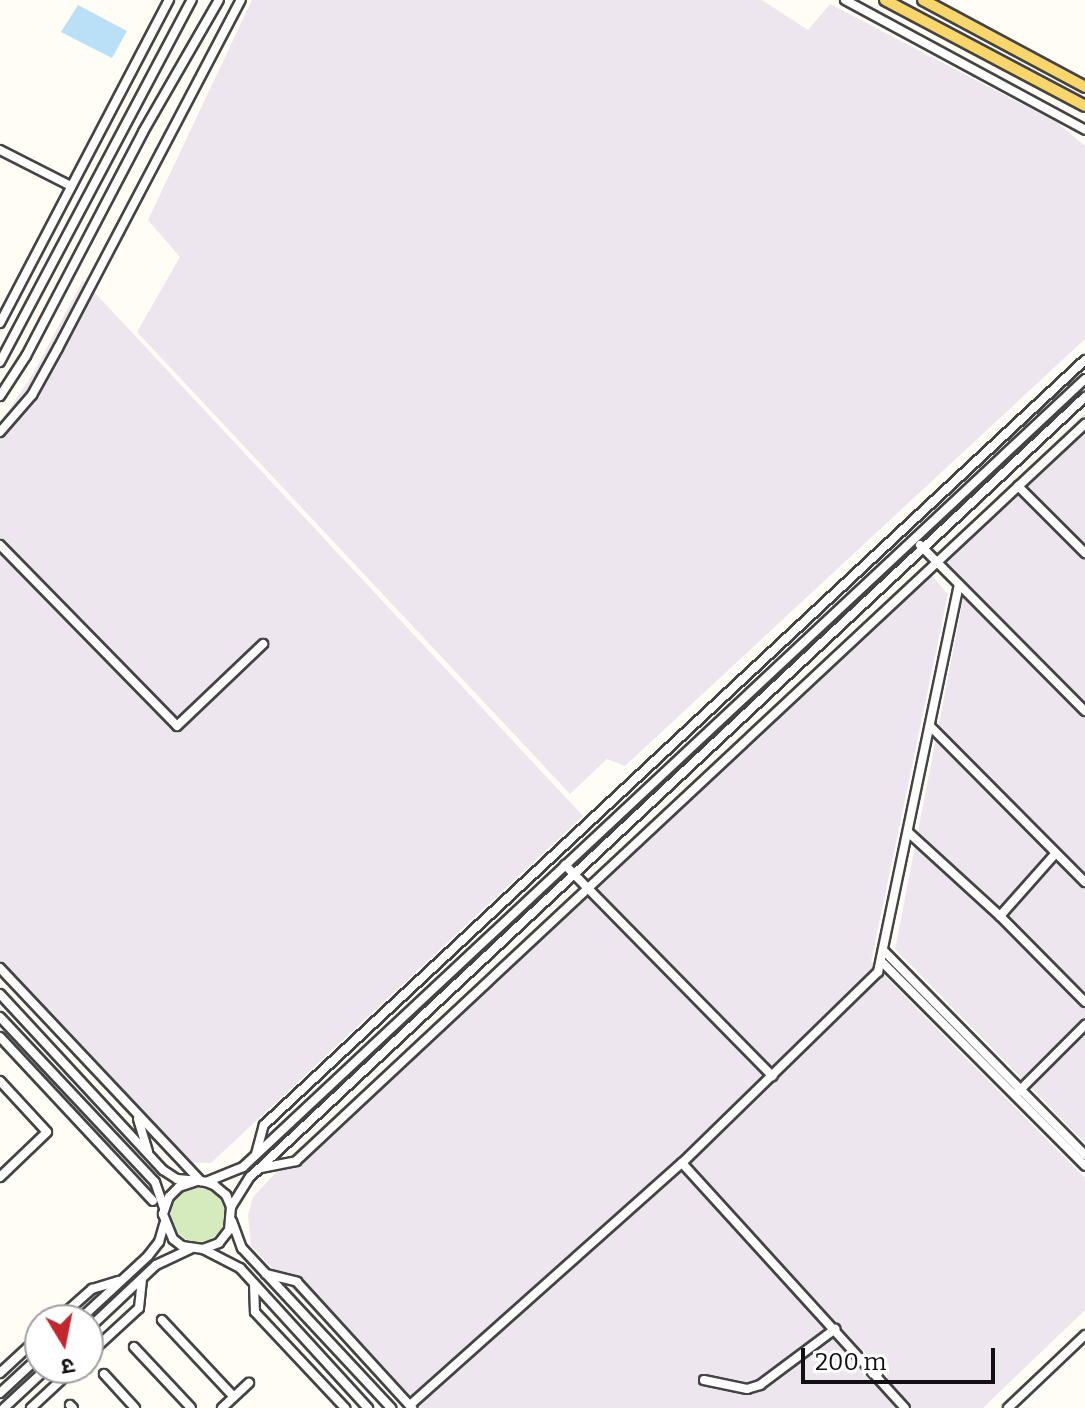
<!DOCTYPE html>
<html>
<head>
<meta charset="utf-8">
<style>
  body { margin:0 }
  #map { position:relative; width:1085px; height:1408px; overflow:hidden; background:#fffdf5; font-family:Bitter,"Noto Sans Devanagari",serif }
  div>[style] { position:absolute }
  .industrial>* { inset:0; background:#eee6ef }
  .green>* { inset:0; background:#d5ebbd }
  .round { border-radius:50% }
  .water>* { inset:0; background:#b9e0f7 }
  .roads { filter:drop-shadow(2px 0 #444) drop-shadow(-2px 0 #444) drop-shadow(0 2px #444) drop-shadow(0 -2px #444) }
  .minor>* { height:8px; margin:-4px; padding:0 4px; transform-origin:4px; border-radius:4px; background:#fff }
  .major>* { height:10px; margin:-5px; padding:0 5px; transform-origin:5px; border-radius:5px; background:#f9d66b }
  span { translate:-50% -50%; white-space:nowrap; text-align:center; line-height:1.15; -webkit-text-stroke:8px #fff; paint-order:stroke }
  .north { position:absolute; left:24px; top:1304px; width:80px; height:80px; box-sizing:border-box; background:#fff; border:2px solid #a0a0a0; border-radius:50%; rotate:170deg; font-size:22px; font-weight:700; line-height:32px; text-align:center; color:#111 }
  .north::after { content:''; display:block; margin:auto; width:28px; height:36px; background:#c4262e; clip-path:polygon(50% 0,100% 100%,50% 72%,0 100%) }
  .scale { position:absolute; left:801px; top:1348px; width:194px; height:36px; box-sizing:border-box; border:4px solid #111; border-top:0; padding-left:10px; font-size:24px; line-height:28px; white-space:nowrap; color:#111; -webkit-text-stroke:6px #fff; paint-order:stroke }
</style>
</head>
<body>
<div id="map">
  <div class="industrial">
    <i style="clip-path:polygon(252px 0,762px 0,808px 30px,830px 4px,1058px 123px,1085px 146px,1085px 339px,625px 766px,607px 759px,570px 794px,137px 332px,180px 257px,148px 220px)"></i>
    <i style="clip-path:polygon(83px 280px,583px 816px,211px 1163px,173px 1162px,0 977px,0 423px,33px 374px)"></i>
    <i style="clip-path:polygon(1085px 413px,1085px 1143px,895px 949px,966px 584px,940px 554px)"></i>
    <i style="clip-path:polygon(924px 567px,948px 594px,871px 962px,1085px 1178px,1085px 1310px,983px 1408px,408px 1408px,251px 1246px,248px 1215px,253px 1197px,298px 1149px)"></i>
  </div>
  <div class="green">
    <i class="round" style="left:171px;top:1188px;width:54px;height:54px"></i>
  </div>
  <div class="water">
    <i style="clip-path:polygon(78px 5px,127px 31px,112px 58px,61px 32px)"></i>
  </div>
  <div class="roads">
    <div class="minor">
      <i style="left:845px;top:0;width:273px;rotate:28.4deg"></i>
      <i style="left:0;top:150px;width:80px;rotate:26.9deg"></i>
      <i style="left:0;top:323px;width:365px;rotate:-62.4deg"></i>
      <i style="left:0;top:362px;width:410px;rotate:-62.1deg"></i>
      <i style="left:0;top:396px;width:48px;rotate:-57deg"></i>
      <i style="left:26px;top:356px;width:253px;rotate:-62.4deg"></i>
      <i style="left:143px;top:132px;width:152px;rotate:-60.1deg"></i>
      <i style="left:0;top:432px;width:49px;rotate:-49.1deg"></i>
      <i style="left:32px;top:395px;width:54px;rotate:-61deg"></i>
      <i style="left:58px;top:348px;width:393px;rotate:-62.3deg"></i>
      <i style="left:1018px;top:486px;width:95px;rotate:45deg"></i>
      <i style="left:0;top:545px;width:253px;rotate:45.6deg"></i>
      <i style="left:177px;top:726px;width:119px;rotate:-43.6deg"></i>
      <i style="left:920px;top:545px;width:234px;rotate:45.2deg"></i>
      <i style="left:930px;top:726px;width:220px;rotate:45.2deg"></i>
      <i style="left:908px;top:832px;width:125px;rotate:42.4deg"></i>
      <i style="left:1000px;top:916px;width:121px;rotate:45.3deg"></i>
      <i style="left:565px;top:865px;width:296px;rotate:45.5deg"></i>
      <i style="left:1000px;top:916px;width:84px;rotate:-48.4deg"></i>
      <i style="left:883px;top:950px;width:288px;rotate:45.4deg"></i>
      <i style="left:881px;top:961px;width:289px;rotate:45.1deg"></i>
      <i style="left:0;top:968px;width:293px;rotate:46.7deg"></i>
      <i style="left:0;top:994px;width:240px;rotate:47.2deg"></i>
      <i style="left:163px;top:1170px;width:17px;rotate:33deg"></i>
      <i style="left:177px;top:1179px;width:24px;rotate:5deg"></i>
      <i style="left:201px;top:1181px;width:5px;rotate:11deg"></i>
      <i style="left:206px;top:1182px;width:9px;rotate:21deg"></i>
      <i style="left:214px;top:1185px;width:16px;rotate:40deg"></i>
      <i style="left:226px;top:1195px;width:13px;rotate:67deg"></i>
      <i style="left:231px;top:1207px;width:23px;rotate:95deg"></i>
      <i style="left:229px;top:1230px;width:16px;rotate:128deg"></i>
      <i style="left:219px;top:1243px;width:17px;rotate:159deg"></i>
      <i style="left:203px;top:1249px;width:21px;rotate:-172deg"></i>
      <i style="left:182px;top:1246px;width:11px;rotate:-142deg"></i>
      <i style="left:173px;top:1239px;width:27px;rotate:-112deg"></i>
      <i style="left:163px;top:1214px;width:18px;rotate:-71deg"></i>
      <i style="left:169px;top:1197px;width:14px;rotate:-45deg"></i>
      <i style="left:179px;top:1187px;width:20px;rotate:-18deg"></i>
      <i style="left:0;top:1017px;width:226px;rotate:46.8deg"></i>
      <i style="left:155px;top:1182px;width:28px;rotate:71deg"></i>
      <i style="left:0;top:1037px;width:224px;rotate:47deg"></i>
      <i style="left:0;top:1081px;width:69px;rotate:47.3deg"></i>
      <i style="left:47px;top:1132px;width:65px;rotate:136.2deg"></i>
      <i style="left:1018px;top:1092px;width:95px;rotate:-45deg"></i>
      <i style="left:138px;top:1119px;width:34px;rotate:73deg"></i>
      <i style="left:256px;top:1154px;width:30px;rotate:-75deg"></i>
      <i style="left:264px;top:1125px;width:1122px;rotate:-42.98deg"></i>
      <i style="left:682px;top:1163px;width:331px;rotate:47.7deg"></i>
      <i style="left:261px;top:1168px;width:36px;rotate:-11deg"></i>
      <i style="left:296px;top:1161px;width:1080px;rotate:-43.05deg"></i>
      <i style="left:206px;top:1182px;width:40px;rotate:-22deg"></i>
      <i style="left:243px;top:1167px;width:1153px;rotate:-43.1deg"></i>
      <i style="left:231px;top:1207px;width:36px;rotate:-58deg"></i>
      <i style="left:250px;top:1177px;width:1143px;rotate:-43.05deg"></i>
      <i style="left:232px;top:1221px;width:29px;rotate:70deg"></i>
      <i style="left:242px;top:1248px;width:219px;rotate:47deg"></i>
      <i style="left:203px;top:1249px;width:42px;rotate:27.2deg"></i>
      <i style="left:240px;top:1268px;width:190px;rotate:47.6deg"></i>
      <i style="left:266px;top:1274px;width:32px;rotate:14deg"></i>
      <i style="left:297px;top:1282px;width:171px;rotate:47.6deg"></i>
      <i style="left:254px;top:1284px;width:28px;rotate:88deg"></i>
      <i style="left:255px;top:1312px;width:132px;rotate:46.8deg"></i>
      <i style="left:57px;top:1320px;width:47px;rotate:-41.5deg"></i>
      <i style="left:92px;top:1289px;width:28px;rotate:-17deg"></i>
      <i style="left:79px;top:1320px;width:94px;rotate:-42.8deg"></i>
      <i style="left:148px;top:1256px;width:18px;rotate:-52deg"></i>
      <i style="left:159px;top:1242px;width:19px;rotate:-74deg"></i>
      <i style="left:162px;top:1320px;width:105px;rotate:46.9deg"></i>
      <i style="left:88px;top:1329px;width:93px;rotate:-43.3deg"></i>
      <i style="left:156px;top:1265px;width:38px;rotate:-25deg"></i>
      <i style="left:134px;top:1347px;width:83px;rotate:46.9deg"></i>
      <i style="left:88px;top:1355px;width:69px;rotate:-42.7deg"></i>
      <i style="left:139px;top:1308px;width:28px;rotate:-84deg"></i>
      <i style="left:0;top:1373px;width:54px;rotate:-42.8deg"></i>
      <i style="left:104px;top:1374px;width:46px;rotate:47.6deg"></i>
      <i style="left:704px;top:1380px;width:44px;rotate:11.8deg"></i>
      <i style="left:747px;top:1389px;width:14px;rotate:-17deg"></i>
      <i style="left:760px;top:1385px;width:94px;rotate:-36.7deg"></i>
      <i style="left:0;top:1393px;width:54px;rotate:-42.8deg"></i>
      <i style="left:70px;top:1405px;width:4px;rotate:45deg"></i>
      <i style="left:410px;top:1405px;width:364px;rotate:-41.7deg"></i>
      <i style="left:682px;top:1163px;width:274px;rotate:-44.3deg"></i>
      <i style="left:878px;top:972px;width:395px;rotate:-78.2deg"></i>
      <i style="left:4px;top:1408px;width:59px;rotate:-42.9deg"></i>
      <i style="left:31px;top:1408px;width:59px;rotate:-42.9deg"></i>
      <i style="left:222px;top:1408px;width:37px;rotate:-43deg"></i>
      <i style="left:1008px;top:1408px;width:106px;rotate:-43.5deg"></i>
    </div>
    <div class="major">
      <i style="left:885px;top:0;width:226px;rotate:27.9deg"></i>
      <i style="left:923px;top:0;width:184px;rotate:28.2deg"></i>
    </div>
  </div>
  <div class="north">उ</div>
  <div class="scale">200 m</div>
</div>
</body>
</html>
